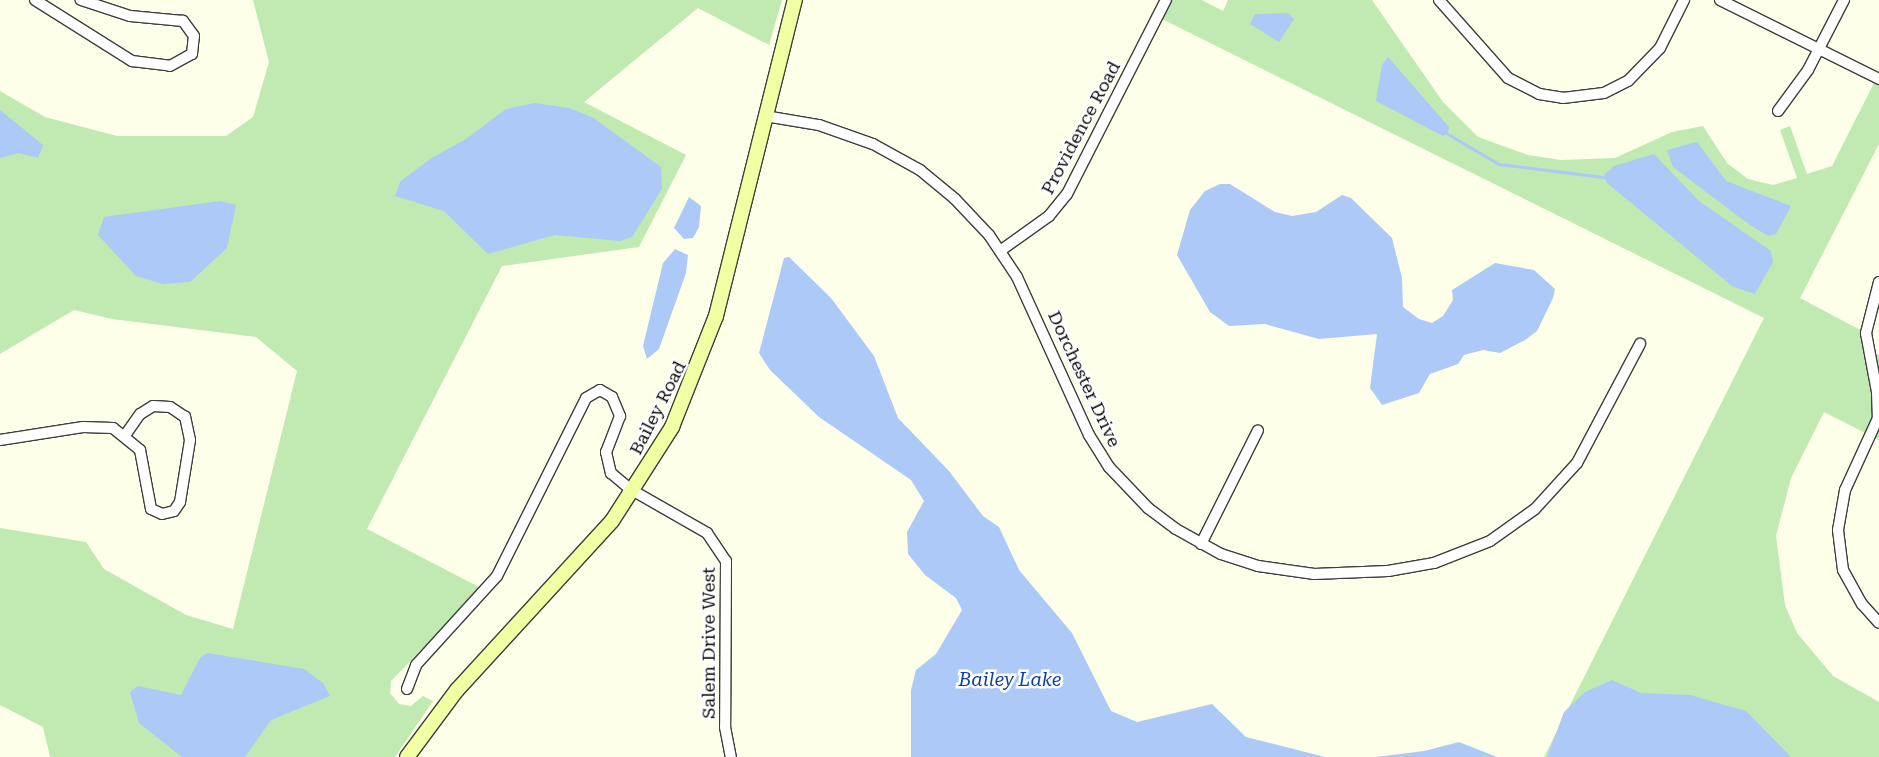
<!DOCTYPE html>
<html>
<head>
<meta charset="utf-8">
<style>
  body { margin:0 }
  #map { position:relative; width:1879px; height:757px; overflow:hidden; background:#feffe8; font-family:"Roboto Serif",serif }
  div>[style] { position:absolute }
  .green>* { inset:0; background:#c1e9b2 }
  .water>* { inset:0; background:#acc9f7 }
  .stream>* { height:2.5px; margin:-1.25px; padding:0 1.25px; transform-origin:1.25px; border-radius:1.25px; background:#acc9f7 }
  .roads { filter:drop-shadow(1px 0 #3e3e3e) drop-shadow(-1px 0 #3e3e3e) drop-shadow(0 1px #3e3e3e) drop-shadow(0 -1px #3e3e3e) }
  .minor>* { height:10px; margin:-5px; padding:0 5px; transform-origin:5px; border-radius:5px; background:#fff }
  .secondary>* { height:14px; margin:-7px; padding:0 7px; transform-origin:7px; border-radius:7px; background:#f3ffa3 }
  span { translate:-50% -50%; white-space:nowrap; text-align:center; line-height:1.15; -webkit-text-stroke:5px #fff; paint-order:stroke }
  .street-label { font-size:18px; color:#0b0b0b }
  .water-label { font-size:19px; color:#123f9e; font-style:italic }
</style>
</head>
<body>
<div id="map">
  <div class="green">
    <i style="clip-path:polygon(253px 0,782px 0,769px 45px,698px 8px,584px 102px,686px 155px,639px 247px,502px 266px,367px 529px,481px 588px,391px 681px,390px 693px,399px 704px,411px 706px,423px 696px,433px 701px,395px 757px,50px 757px,43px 727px,0 705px,0 528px,86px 542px,104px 569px,186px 615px,233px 629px,297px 371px,256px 337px,112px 319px,74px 310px,0 354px,0 91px,45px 117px,117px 136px,226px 136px,253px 117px,269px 62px)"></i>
    <i style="clip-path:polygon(1172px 0,1202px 0,1223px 11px,1228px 0,1372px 0,1443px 102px,1478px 137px,1528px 155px,1561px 160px,1615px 158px,1672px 132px,1703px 126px,1727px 163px,1748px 179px,1773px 185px,1797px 178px,1780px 130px,1790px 126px,1807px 174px,1832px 166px,1879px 73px,1879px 144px,1800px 298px,1866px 333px,1866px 349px,1879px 355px,1879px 440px,1824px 412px,1791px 478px,1776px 536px,1785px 605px,1797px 633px,1833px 676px,1879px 702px,1879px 757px,1544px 757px,1764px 318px,1162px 19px)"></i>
  </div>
  <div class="water">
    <i style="clip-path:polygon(1288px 13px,1294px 19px,1279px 42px,1250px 24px,1255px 14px)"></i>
    <i style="clip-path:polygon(1388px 57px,1449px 127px,1448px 134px,1443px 136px,1376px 101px,1382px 65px)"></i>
    <i style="clip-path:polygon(535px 103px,569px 108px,592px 117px,661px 167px,662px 189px,632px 237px,620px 241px,555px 235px,488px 254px,444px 211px,395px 196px,400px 182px,430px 159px,466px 139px,506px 109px)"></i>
    <i style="clip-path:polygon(0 110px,43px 145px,38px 158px,18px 153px,0 158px)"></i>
    <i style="clip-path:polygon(1697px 142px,1726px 181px,1791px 206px,1776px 234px,1769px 236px,1751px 226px,1673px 167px,1667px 150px)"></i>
    <i style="clip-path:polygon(1654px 154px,1699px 201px,1771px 251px,1773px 262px,1755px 294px,1732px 286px,1607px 183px,1604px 175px,1614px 166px)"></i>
    <i style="clip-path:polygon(1220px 184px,1230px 184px,1275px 212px,1292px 216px,1316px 212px,1342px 195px,1351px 198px,1392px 238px,1402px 278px,1403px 307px,1419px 319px,1432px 323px,1443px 316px,1453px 300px,1452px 290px,1495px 263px,1534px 270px,1555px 289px,1553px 298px,1537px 331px,1525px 340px,1500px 353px,1483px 350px,1464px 355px,1458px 364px,1430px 374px,1419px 393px,1382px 405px,1370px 388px,1377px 334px,1319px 339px,1265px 324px,1229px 326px,1210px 312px,1177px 255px,1190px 210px,1205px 191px)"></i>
    <i style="clip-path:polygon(689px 197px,701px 206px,699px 227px,693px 238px,684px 239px,674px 228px)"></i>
    <i style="clip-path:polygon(220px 201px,236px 205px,227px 248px,190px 282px,163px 284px,136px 276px,98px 235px,104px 217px)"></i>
    <i style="clip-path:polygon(675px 249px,688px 255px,686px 273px,659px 349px,647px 359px,643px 346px,663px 263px)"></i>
    <i style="clip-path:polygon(789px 257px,831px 298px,874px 356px,898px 418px,949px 471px,983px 516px,999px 527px,1019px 570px,1072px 633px,1111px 711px,1137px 722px,1212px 704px,1246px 737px,1325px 757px,911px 757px,911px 690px,916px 670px,936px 654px,962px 610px,956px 598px,925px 575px,908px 554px,907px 532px,924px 501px,911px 480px,819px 417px,770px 370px,759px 353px,784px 258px)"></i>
    <i style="clip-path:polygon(207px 653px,304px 669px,323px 683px,330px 696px,271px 720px,245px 757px,182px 757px,139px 723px,130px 692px,138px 686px,181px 695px,200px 658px)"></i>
    <i style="clip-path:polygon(1612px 680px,1641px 693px,1690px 695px,1746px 711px,1791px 757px,1547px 757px,1564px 712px,1585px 692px)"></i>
    <i style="clip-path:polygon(1459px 742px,1497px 757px,1376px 757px,1424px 751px)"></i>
  </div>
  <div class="stream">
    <i style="left:1448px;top:134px;width:59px;rotate:30.5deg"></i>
    <i style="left:1499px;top:164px;width:106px;rotate:7.1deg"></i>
  </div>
  <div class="roads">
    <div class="minor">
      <i style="left:35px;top:0;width:115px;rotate:32.2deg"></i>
      <i style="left:132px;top:61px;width:38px;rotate:7deg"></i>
      <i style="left:170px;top:66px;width:25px;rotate:-29deg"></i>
      <i style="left:192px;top:54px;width:18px;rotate:-84deg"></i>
      <i style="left:194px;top:36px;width:19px;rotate:-126deg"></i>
      <i style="left:183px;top:21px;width:53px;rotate:-174.6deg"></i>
      <i style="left:130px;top:16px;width:52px;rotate:-161.9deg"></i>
      <i style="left:1439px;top:0;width:104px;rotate:48.5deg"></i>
      <i style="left:1508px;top:78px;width:35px;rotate:27deg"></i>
      <i style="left:1539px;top:94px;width:24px;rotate:9deg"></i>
      <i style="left:1563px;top:98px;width:41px;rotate:-7deg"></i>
      <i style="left:1604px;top:93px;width:27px;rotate:-27deg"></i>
      <i style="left:1628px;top:81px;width:46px;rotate:-45.9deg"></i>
      <i style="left:1660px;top:48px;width:54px;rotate:-63.4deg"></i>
      <i style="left:1720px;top:0;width:178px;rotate:26.4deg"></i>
      <i style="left:1778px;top:111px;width:51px;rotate:-53.8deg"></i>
      <i style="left:1808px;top:70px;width:79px;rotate:-62.8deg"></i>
      <i style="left:765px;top:116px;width:55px;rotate:9.5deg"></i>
      <i style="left:819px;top:125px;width:57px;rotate:19.4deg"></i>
      <i style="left:873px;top:144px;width:54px;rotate:29deg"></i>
      <i style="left:920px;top:170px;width:45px;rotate:39.6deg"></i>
      <i style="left:955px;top:199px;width:50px;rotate:46.6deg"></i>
      <i style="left:989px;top:235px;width:50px;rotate:56.3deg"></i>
      <i style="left:1017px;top:277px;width:174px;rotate:65.5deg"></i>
      <i style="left:1089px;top:435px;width:38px;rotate:58deg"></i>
      <i style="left:1109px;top:467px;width:57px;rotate:46.4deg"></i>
      <i style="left:1148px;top:508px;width:35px;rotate:37deg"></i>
      <i style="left:1176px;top:529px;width:51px;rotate:29.1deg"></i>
      <i style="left:1221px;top:554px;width:39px;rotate:18deg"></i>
      <i style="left:1258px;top:566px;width:57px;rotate:8.1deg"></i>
      <i style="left:1314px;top:574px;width:74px;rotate:-2.3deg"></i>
      <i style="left:1388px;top:571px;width:47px;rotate:-9.9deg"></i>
      <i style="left:1434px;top:563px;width:60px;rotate:-21.4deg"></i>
      <i style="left:1490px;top:541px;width:55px;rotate:-35.4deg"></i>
      <i style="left:1535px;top:509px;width:62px;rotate:-47.6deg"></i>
      <i style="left:1577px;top:463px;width:135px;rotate:-62.1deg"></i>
      <i style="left:1000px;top:251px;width:60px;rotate:-35.5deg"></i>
      <i style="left:1049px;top:216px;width:28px;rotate:-51deg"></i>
      <i style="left:1067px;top:194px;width:218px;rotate:-63deg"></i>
      <i style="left:1879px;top:282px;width:53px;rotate:104.3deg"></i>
      <i style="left:1866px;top:333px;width:60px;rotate:79.4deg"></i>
      <i style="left:1877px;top:392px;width:26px;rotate:88deg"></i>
      <i style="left:1878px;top:418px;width:79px;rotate:114.6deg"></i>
      <i style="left:1845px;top:490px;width:41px;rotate:99.9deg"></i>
      <i style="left:1838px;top:530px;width:40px;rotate:82.9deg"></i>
      <i style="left:1843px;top:570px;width:39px;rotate:61deg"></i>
      <i style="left:1862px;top:604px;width:25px;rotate:48deg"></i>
      <i style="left:0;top:440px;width:84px;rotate:-8.9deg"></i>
      <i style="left:83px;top:427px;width:30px;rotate:2deg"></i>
      <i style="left:113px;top:428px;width:35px;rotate:39deg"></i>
      <i style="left:140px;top:450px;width:60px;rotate:79.4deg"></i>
      <i style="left:151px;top:509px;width:12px;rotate:24deg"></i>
      <i style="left:162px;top:514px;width:12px;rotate:-14deg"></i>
      <i style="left:174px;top:511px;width:11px;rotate:-56deg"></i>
      <i style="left:180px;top:502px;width:63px;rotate:-80.8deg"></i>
      <i style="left:190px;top:440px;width:24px;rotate:-102deg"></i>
      <i style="left:185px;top:417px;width:18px;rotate:-146deg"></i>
      <i style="left:170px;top:407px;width:17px;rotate:-177deg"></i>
      <i style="left:153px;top:406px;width:15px;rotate:148deg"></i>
      <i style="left:140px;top:414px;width:24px;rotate:125deg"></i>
      <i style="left:1201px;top:544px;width:127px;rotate:-63.4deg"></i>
      <i style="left:407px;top:689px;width:26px;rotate:-69deg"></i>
      <i style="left:416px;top:665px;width:120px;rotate:-47.7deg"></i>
      <i style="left:497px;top:576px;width:199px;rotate:-63.4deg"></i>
      <i style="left:586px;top:398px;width:16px;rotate:-30deg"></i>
      <i style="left:600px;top:390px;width:14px;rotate:30deg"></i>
      <i style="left:612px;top:397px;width:21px;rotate:67deg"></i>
      <i style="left:620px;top:416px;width:39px;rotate:111deg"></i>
      <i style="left:606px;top:452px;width:22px;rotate:77deg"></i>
      <i style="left:611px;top:473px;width:25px;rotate:40deg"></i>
      <i style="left:630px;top:489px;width:89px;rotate:29.7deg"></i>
      <i style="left:707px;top:533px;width:34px;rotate:56deg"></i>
      <i style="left:726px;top:561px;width:166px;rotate:90.3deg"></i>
      <i style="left:725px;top:727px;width:31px;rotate:79deg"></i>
    </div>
    <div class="secondary">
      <i style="left:407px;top:757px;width:84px;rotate:-53.3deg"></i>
      <i style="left:457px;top:690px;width:229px;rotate:-47.5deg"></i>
      <i style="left:612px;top:521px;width:112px;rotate:-57.4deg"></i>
      <i style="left:672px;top:427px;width:119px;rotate:-68.4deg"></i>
      <i style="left:716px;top:316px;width:326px;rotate:-76deg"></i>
    </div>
  </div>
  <div class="street-label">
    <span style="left:1081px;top:128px;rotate:-62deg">Providence Road</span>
    <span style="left:1084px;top:379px;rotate:65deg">Dorchester Drive</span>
    <span style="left:658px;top:408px;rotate:-63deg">Bailey Road</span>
    <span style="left:709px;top:643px;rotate:-90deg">Salem Drive West</span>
  </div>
  <div class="water-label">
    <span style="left:1010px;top:680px">Bailey Lake</span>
  </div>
</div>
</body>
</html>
